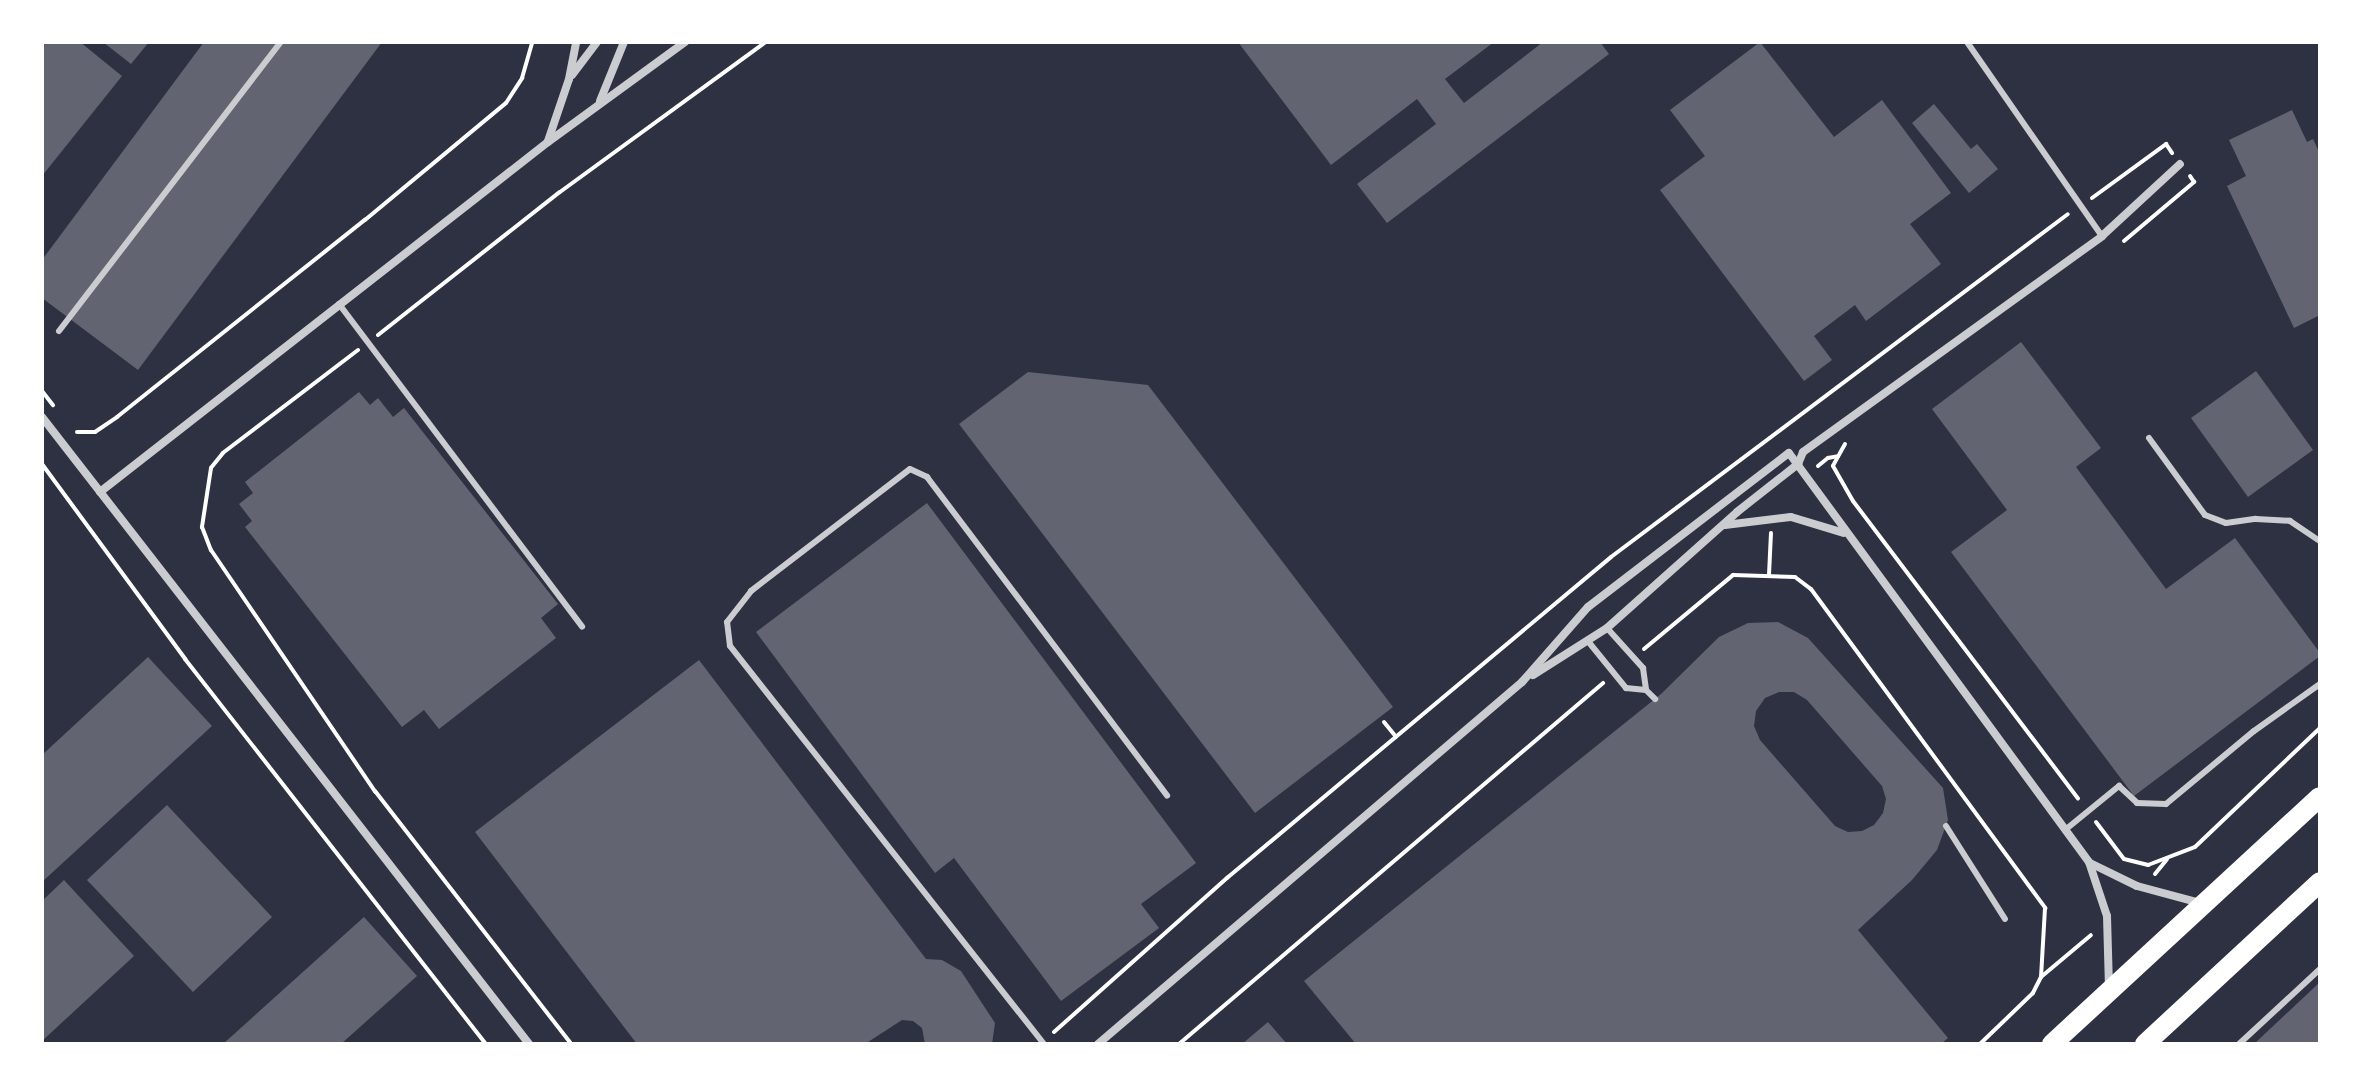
<!DOCTYPE html>
<html>
<head>
<meta charset="utf-8">
<style>
  body { margin:0 }
  #map { position:relative; width:2362px; height:1086px; overflow:hidden; background:#2d3142; font-family:"Archivo Narrow",sans-serif }
  div>[style] { position:absolute }
  .building>* { inset:0; background:#626471 }
  .path>* { height:4px; margin:-2px; padding:0 2px; transform-origin:2px; border-radius:2px; background:#fff }
  .service>* { height:6px; margin:-3px; padding:0 3px; transform-origin:3px; border-radius:3px; background:#caccd0 }
  .minor>* { height:8px; margin:-4px; padding:0 4px; transform-origin:4px; border-radius:4px; background:#caccd0 }
  .trunk>* { height:20px; margin:-10px; padding:0 10px; transform-origin:10px; border-radius:10px; background:#fff }
  span { translate:-50% -50%; white-space:nowrap; text-align:center; line-height:1.15; -webkit-text-stroke:6px #fff; paint-order:stroke }
  .frame { position:absolute; inset:0; border:44px solid #fff; pointer-events:none }
</style>
</head>
<body>
<div id="map">
  <div class="building">
    <i style="clip-path:polygon(42px 42px,80px 42px,122px 76px,42px 176px)"></i>
    <i style="clip-path:polygon(103px 42px,149px 42px,131px 64px)"></i>
    <i style="clip-path:polygon(204px 42px,382px 42px,138px 370px,42px 298px,42px 260px)"></i>
    <i style="clip-path:polygon(1238px 42px,1494px 42px,1445px 79px,1464px 103px,1543px 42px,1600px 42px,1609px 54px,1387px 223px,1357px 184px,1436px 124px,1417px 99px,1331px 165px)"></i>
    <i style="clip-path:polygon(1760px 42px,1834px 137px,1882px 100px,1951px 193px,1910px 224px,1941px 264px,1866px 321px,1855px 305px,1814px 336px,1832px 360px,1804px 381px,1660px 190px,1705px 156px,1670px 110px)"></i>
    <i style="clip-path:polygon(1934px 104px,1971px 149px,1977px 144px,1998px 169px,1969px 193px,1912px 123px)"></i>
    <i style="clip-path:polygon(2292px 110px,2307px 142px,2313px 139px,2320px 154px,2320px 315px,2294px 328px,2227px 186px,2246px 176px,2229px 140px)"></i>
    <i style="clip-path:polygon(2021px 342px,2101px 448px,2076px 467px,2166px 589px,2235px 538px,2320px 653px,2320px 656px,2134px 796px,1951px 552px,2007px 510px,1932px 409px)"></i>
    <i style="clip-path:polygon(2256px 371px,2313px 450px,2248px 497px,2191px 418px)"></i>
    <i style="clip-path:polygon(1028px 372px,1148px 385px,1393px 707px,1255px 813px,959px 424px)"></i>
    <i style="clip-path:polygon(359px 392px,370px 405px,378px 398px,393px 417px,404px 408px,558px 604px,541px 618px,556px 638px,439px 729px,424px 710px,402px 727px,245px 527px,252px 521px,239px 504px,253px 493px,245px 482px)"></i>
    <i style="clip-path:polygon(927px 503px,1196px 863px,1141px 904px,1159px 928px,1061px 1001px,954px 858px,935px 873px,756px 632px)"></i>
    <i style="clip-path:polygon(evenodd,1778px 622px,1808px 638px,1943px 788px,1948px 820px,1937px 850px,1912px 880px,1858px 930px,1948px 1038px,1941px 1044px,1356px 1044px,1304px 981px,1661px 694px,1719px 637px,1748px 623px,1778px 622px,1779px 692px,1794px 692px,1807px 700px,1882px 786px,1886px 799px,1883px 813px,1874px 825px,1862px 831px,1848px 832px,1835px 826px,1760px 740px,1754px 726px,1756px 711px,1765px 698px,1779px 692px)"></i>
    <i style="clip-path:polygon(148px 657px,212px 726px,42px 882px,42px 755px)"></i>
    <i style="clip-path:polygon(699px 660px,926px 959px,942px 960px,961px 971px,995px 1023px,992px 1044px,925px 1044px,922px 1028px,913px 1021px,902px 1020px,865px 1044px,637px 1044px,475px 832px)"></i>
    <i style="clip-path:polygon(167px 805px,272px 917px,193px 992px,87px 880px)"></i>
    <i style="clip-path:polygon(64px 880px,134px 956px,42px 1041px,42px 901px)"></i>
    <i style="clip-path:polygon(364px 917px,417px 976px,341px 1044px,223px 1044px)"></i>
    <i style="clip-path:polygon(2320px 982px,2320px 1044px,2254px 1044px)"></i>
    <i style="clip-path:polygon(1268px 1022px,1287px 1044px,1242px 1044px)"></i>
  </div>
  <div class="path">
    <i style="left:2092px;top:198px;width:92px;rotate:-36.1deg"></i>
    <i style="left:2166px;top:144px;width:11px;rotate:56deg"></i>
    <i style="left:2124px;top:241px;width:92px;rotate:-40.1deg"></i>
    <i style="left:2194px;top:182px;width:7px;rotate:-124deg"></i>
    <i style="left:378px;top:335px;width:231px;rotate:-38.2deg"></i>
    <i style="left:560px;top:192px;width:255px;rotate:-36.1deg"></i>
    <i style="left:358px;top:350px;width:170px;rotate:142.7deg"></i>
    <i style="left:223px;top:453px;width:19px;rotate:129deg"></i>
    <i style="left:211px;top:468px;width:60px;rotate:98.7deg"></i>
    <i style="left:202px;top:527px;width:25px;rotate:69deg"></i>
    <i style="left:211px;top:550px;width:292px;rotate:55.8deg"></i>
    <i style="left:375px;top:791px;width:320px;rotate:52.2deg"></i>
    <i style="left:42px;top:391px;width:18px;rotate:52deg"></i>
    <i style="left:77px;top:432px;width:18px"></i>
    <i style="left:95px;top:432px;width:27px;rotate:-34deg"></i>
    <i style="left:117px;top:417px;width:317px;rotate:-38.5deg"></i>
    <i style="left:365px;top:220px;width:183px;rotate:-39.7deg"></i>
    <i style="left:506px;top:103px;width:30px;rotate:-57deg"></i>
    <i style="left:522px;top:78px;width:37px;rotate:-74deg"></i>
    <i style="left:1845px;top:444px;width:25px;rotate:119deg"></i>
    <i style="left:1833px;top:466px;width:40px;rotate:60.3deg"></i>
    <i style="left:1853px;top:501px;width:373px;rotate:52.9deg"></i>
    <i style="left:42px;top:464px;width:242px;rotate:53.7deg"></i>
    <i style="left:185px;top:659px;width:489px;rotate:52deg"></i>
    <i style="left:1818px;top:466px;width:13px;rotate:-39deg"></i>
    <i style="left:1828px;top:458px;width:10px;rotate:-11deg"></i>
    <i style="left:1769px;top:575px;width:42px;rotate:-87.3deg"></i>
    <i style="left:1644px;top:649px;width:116px;rotate:-39.7deg"></i>
    <i style="left:1733px;top:575px;width:62px;rotate:1.8deg"></i>
    <i style="left:1795px;top:577px;width:20px;rotate:37deg"></i>
    <i style="left:1811px;top:589px;width:396px;rotate:53.7deg"></i>
    <i style="left:2045px;top:908px;width:69px;rotate:93.3deg"></i>
    <i style="left:2041px;top:977px;width:18px;rotate:117deg"></i>
    <i style="left:2033px;top:993px;width:74px;rotate:136.1deg"></i>
    <i style="left:1384px;top:722px;width:19px;rotate:51deg"></i>
    <i style="left:2096px;top:822px;width:46px;rotate:52.9deg"></i>
    <i style="left:2124px;top:859px;width:25px;rotate:14deg"></i>
    <i style="left:2148px;top:865px;width:50px;rotate:-21deg"></i>
    <i style="left:2195px;top:847px;width:173px;rotate:-43.6deg"></i>
    <i style="left:2155px;top:874px;width:19px;rotate:-51deg"></i>
    <i style="left:2041px;top:977px;width:65px;rotate:-40deg"></i>
    <i style="left:1054px;top:1032px;width:232px;rotate:-41.7deg"></i>
    <i style="left:1227px;top:878px;width:500px;rotate:-39.89deg"></i>
    <i style="left:1611px;top:557px;width:571px;rotate:-36.89deg"></i>
    <i style="left:1179px;top:1044px;width:557px;rotate:-40.41deg"></i>
  </div>
  <div class="service">
    <i style="left:1967px;top:42px;width:236px;rotate:55.2deg"></i>
    <i style="left:339px;top:304px;width:404px;rotate:53deg"></i>
    <i style="left:59px;top:331px;width:364px;rotate:-52.5deg"></i>
    <i style="left:2149px;top:438px;width:95px;rotate:54deg"></i>
    <i style="left:2205px;top:515px;width:22px;rotate:21deg"></i>
    <i style="left:2226px;top:523px;width:30px;rotate:-8deg"></i>
    <i style="left:2256px;top:519px;width:34px;rotate:3deg"></i>
    <i style="left:2290px;top:521px;width:36px;rotate:34deg"></i>
    <i style="left:1607px;top:628px;width:54px;rotate:48deg"></i>
    <i style="left:1643px;top:668px;width:22px;rotate:82deg"></i>
    <i style="left:1646px;top:690px;width:13px;rotate:45deg"></i>
    <i style="left:1587px;top:640px;width:62px;rotate:50.9deg"></i>
    <i style="left:1626px;top:688px;width:20px;rotate:6deg"></i>
    <i style="left:1946px;top:826px;width:110px;rotate:57.6deg"></i>
    <i style="left:2065px;top:830px;width:70px;rotate:-39.2deg"></i>
    <i style="left:2119px;top:786px;width:25px;rotate:43deg"></i>
    <i style="left:2137px;top:803px;width:29px;rotate:2deg"></i>
    <i style="left:2166px;top:804px;width:114px;rotate:-39.7deg"></i>
    <i style="left:2254px;top:731px;width:81px;rotate:-35.5deg"></i>
    <i style="left:1044px;top:1044px;width:507px;rotate:-128.27deg"></i>
    <i style="left:730px;top:646px;width:24px;rotate:-97deg"></i>
    <i style="left:727px;top:622px;width:39px;rotate:-52deg"></i>
    <i style="left:751px;top:591px;width:200px;rotate:-37.5deg"></i>
    <i style="left:910px;top:469px;width:19px;rotate:25deg"></i>
    <i style="left:927px;top:477px;width:399px;rotate:53deg"></i>
    <i style="left:2239px;top:1044px;width:110px;rotate:-42.8deg"></i>
  </div>
  <div class="minor">
    <i style="left:572px;top:75px;width:41px;rotate:-52.9deg"></i>
    <i style="left:600px;top:101px;width:64px;rotate:-67.9deg"></i>
    <i style="left:548px;top:141px;width:65px;rotate:-71.3deg"></i>
    <i style="left:569px;top:79px;width:38px;rotate:-79deg"></i>
    <i style="left:42px;top:417px;width:794px;rotate:52.16deg"></i>
    <i style="left:1789px;top:453px;width:507px;rotate:53.74deg"></i>
    <i style="left:2089px;top:862px;width:57px;rotate:71.6deg"></i>
    <i style="left:2107px;top:916px;width:71px;rotate:88.4deg"></i>
    <i style="left:100px;top:492px;width:569px;rotate:-38deg"></i>
    <i style="left:548px;top:142px;width:170px;rotate:-36.1deg"></i>
    <i style="left:1725px;top:525px;width:66px;rotate:-6.9deg"></i>
    <i style="left:1791px;top:517px;width:55px;rotate:16.8deg"></i>
    <i style="left:1533px;top:675px;width:88px;rotate:-32.4deg"></i>
    <i style="left:1607px;top:628px;width:174px;rotate:-41.7deg"></i>
    <i style="left:1737px;top:512px;width:78px;rotate:-38.2deg"></i>
    <i style="left:1798px;top:464px;width:13px;rotate:-67deg"></i>
    <i style="left:1803px;top:452px;width:369px;rotate:-35.8deg"></i>
    <i style="left:2102px;top:236px;width:106px;rotate:-42.7deg"></i>
    <i style="left:2090px;top:863px;width:52px;rotate:26.1deg"></i>
    <i style="left:2137px;top:886px;width:65px;rotate:15.1deg"></i>
    <i style="left:1098px;top:1044px;width:558px;rotate:-40.49deg"></i>
    <i style="left:1522px;top:682px;width:100px;rotate:-48.7deg"></i>
    <i style="left:1588px;top:607px;width:253px;rotate:-37.5deg"></i>
  </div>
  <div class="trunk">
    <i style="left:2052px;top:1044px;width:364px;rotate:-42.7deg"></i>
    <i style="left:2145px;top:1044px;width:238px;rotate:-42.8deg"></i>
  </div>
  <div class="frame"></div>
</div>
</body>
</html>
